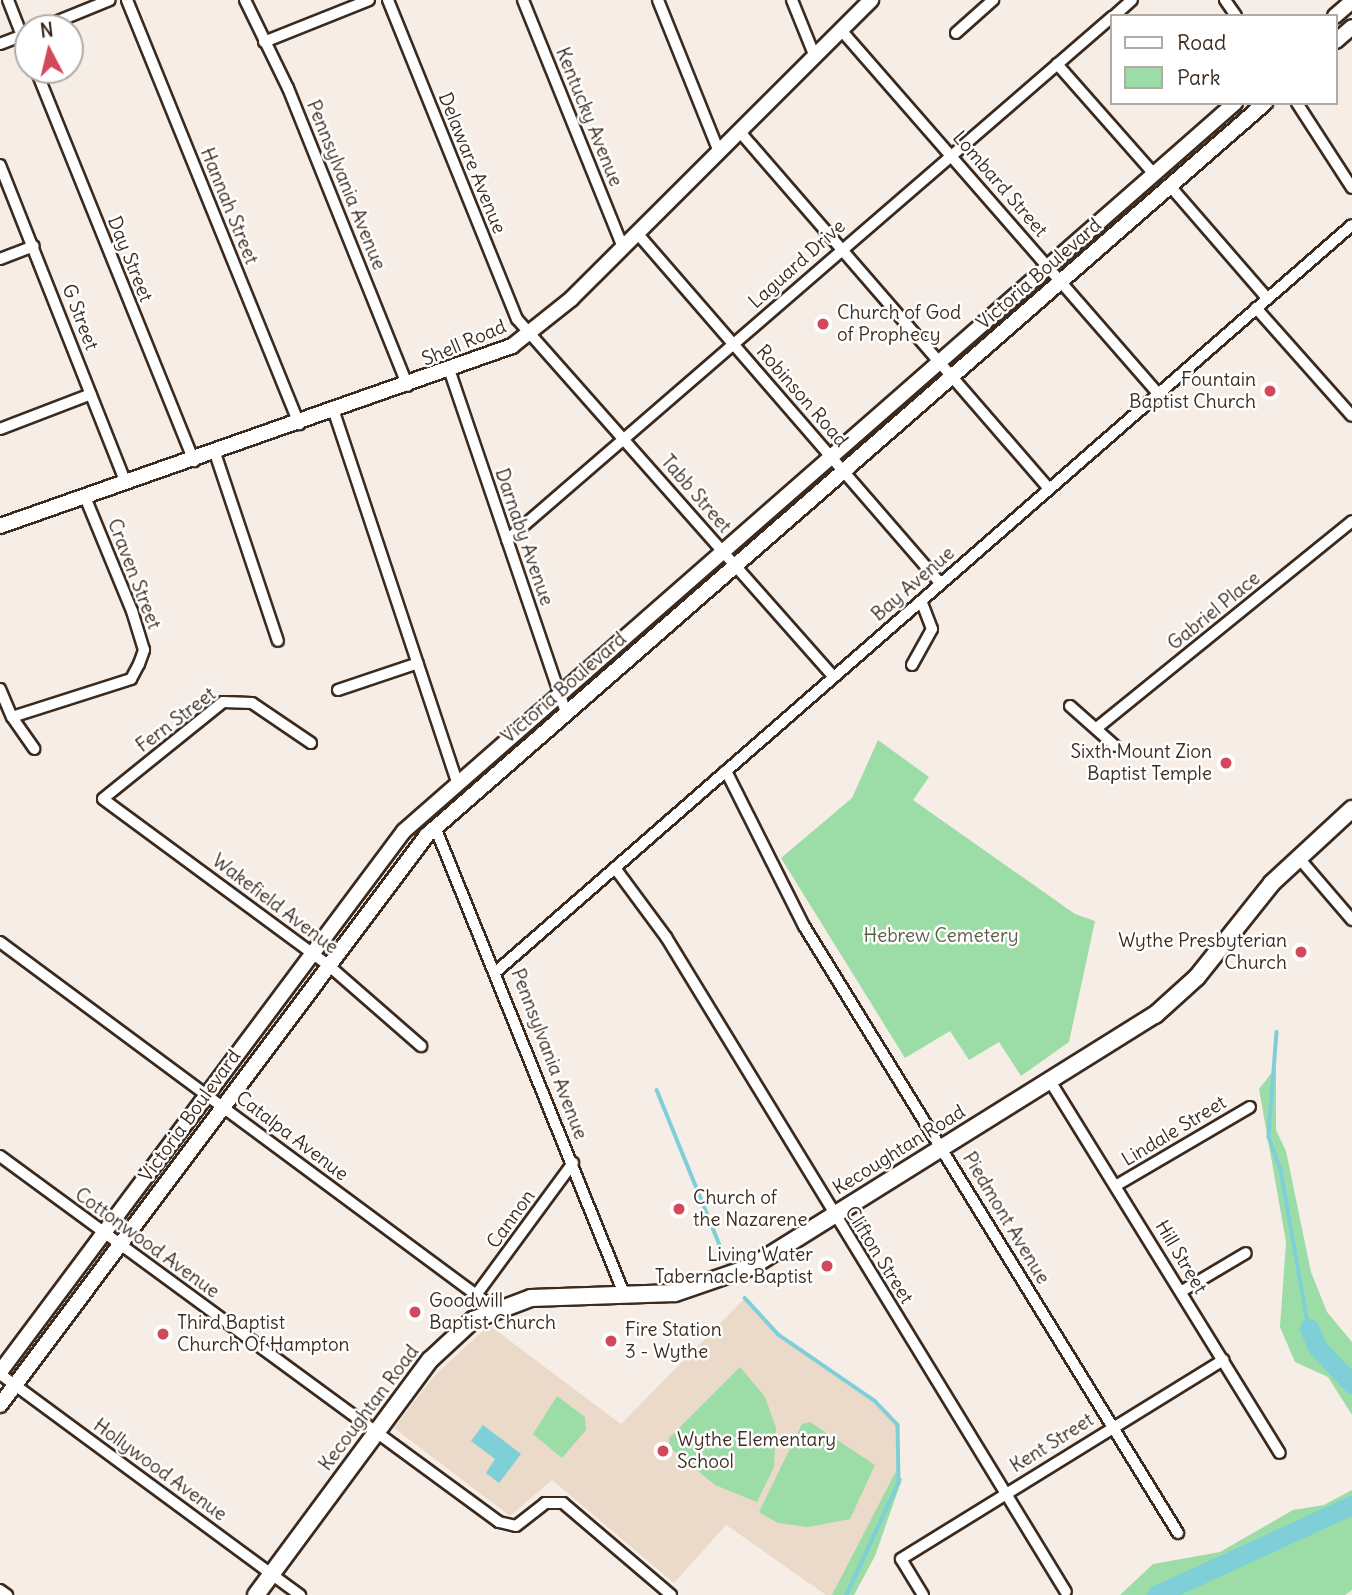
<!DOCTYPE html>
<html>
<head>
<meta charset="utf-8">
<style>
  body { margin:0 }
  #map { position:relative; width:1352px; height:1595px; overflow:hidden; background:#f6eee6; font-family:Delius,sans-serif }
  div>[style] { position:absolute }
  .built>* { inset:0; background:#ebdac9 }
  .green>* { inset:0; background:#9cdca6 }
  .water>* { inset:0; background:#7fcfd9 }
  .stream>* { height:3.5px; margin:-1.75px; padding:0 1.75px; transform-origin:1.75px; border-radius:1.75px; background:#7fcfd9 }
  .river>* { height:19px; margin:-9.5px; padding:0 9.5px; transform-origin:9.5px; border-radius:9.5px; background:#7fcfd9 }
  .roads { filter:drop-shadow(2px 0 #3b2a1e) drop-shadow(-2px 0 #3b2a1e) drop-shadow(0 2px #3b2a1e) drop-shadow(0 -2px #3b2a1e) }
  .street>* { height:10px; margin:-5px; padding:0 5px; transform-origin:5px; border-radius:5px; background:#fff }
  .secondary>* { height:14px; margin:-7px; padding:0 7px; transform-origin:7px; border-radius:7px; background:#fff }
  .primary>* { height:16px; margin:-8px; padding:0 8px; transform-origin:8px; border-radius:8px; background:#fff }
  .dots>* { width:19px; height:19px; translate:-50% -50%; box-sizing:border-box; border:4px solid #fff; border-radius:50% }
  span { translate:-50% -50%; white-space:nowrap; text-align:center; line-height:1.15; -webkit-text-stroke:5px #fff; paint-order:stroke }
  .street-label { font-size:19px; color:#3b2a1e }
  .poi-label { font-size:19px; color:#3b2a1e }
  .left { translate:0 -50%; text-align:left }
  .right { translate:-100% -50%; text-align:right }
  .park-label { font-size:19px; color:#585f47 }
  .legend { position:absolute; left:1110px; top:14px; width:228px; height:91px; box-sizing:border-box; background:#fff; border:2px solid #b1aaa5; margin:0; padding:9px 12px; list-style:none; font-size:21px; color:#3b2a1e }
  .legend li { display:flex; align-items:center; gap:14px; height:35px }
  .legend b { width:35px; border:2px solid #b1aaa5 }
  .north { position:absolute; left:14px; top:14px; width:70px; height:70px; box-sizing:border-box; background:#fff; border:2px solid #b1aaa5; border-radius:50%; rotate:353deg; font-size:19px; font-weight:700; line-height:28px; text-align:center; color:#3b2a1e }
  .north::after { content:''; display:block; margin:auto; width:24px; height:32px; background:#d1495b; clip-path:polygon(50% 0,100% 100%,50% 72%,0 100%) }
</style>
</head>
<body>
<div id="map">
  <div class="built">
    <i style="clip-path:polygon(745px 1298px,779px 1335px,875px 1401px,898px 1425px,899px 1483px,847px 1595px,826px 1595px,726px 1525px,674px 1583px,552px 1480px,510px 1516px,394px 1428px,433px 1377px,489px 1325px,621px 1424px)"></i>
  </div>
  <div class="green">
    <i style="clip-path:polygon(878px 740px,929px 777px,913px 800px,1075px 914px,1095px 921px,1069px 1042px,1021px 1076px,999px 1042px,969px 1060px,950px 1031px,905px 1058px,781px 858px,852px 798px)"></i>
    <i style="clip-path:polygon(1276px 1067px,1276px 1130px,1286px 1151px,1311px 1272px,1327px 1312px,1352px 1342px,1352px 1415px,1328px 1377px,1295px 1362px,1280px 1327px,1286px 1242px,1259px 1089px)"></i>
    <i style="clip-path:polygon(740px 1367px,765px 1397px,776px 1428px,774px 1467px,757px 1502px,715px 1485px,669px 1447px,669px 1438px)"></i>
    <i style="clip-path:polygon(557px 1396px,585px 1417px,586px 1430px,562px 1458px,533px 1434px)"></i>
    <i style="clip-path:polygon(810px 1422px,875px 1465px,850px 1519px,808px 1527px,778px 1523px,759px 1512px,802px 1424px)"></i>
    <i style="clip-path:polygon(895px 1473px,902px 1479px,875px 1556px,854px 1595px,832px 1595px)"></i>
    <i style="clip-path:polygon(1352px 1490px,1352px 1590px,1345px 1595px,1120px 1595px,1153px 1564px,1220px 1552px,1293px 1510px,1324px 1505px)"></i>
  </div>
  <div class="water">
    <i style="clip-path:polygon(483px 1425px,521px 1454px,499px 1483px,486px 1473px,495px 1459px,471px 1441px)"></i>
  </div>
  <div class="stream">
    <i style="left:1277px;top:1032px;width:105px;rotate:94.4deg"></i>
    <i style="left:1269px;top:1137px;width:35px;rotate:70deg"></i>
    <i style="left:1281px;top:1170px;width:160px;rotate:80deg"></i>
    <i style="left:657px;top:1090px;width:186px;rotate:67.9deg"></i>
    <i style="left:745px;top:1298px;width:50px;rotate:47.4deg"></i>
    <i style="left:779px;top:1335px;width:116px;rotate:34.5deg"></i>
    <i style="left:875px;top:1401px;width:33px;rotate:46deg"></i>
    <i style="left:898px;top:1425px;width:58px;rotate:89deg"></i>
    <i style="left:899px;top:1483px;width:123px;rotate:114.9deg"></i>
  </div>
  <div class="river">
    <i style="left:1309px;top:1328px;width:21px;rotate:67deg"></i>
    <i style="left:1317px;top:1347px;width:51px;rotate:46.6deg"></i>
    <i style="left:1156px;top:1595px;width:216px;rotate:-24.7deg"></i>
  </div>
  <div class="roads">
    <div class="street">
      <i style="left:8px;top:0;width:55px;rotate:68.6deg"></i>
      <i style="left:127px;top:0;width:458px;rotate:67.9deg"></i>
      <i style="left:245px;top:0;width:98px;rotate:64deg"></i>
      <i style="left:288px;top:88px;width:321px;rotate:68.1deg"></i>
      <i style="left:388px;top:0;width:344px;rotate:68deg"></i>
      <i style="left:517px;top:319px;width:478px;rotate:48.5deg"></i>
      <i style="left:523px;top:0;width:267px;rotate:68deg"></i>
      <i style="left:658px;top:0;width:164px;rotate:68.1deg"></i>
      <i style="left:792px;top:0;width:61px;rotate:68deg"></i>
      <i style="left:1225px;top:0;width:19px;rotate:55deg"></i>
      <i style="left:1114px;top:16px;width:24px;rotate:-42deg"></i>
      <i style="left:41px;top:28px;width:74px;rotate:-22.1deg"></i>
      <i style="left:841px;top:30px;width:483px;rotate:48.9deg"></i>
      <i style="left:956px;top:33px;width:50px;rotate:-41.7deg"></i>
      <i style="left:264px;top:42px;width:113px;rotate:-21.8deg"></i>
      <i style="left:0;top:44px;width:28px;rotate:-21deg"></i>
      <i style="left:1057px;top:64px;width:147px;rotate:48.6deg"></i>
      <i style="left:36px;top:70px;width:422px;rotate:68deg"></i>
      <i style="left:1297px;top:103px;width:101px;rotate:57.1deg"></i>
      <i style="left:740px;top:132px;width:472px;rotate:49.1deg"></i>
      <i style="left:0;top:165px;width:342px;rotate:68.4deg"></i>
      <i style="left:1170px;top:186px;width:148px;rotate:49.1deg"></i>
      <i style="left:637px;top:233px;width:464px;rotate:49.1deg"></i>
      <i style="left:0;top:259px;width:36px;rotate:-21deg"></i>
      <i style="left:1256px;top:308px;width:144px;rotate:48.4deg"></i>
      <i style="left:450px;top:372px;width:359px;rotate:71.2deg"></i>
      <i style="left:334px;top:412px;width:390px;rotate:71.6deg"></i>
      <i style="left:0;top:429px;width:97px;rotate:-21deg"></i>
      <i style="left:215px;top:453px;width:198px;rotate:71.5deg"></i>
      <i style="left:507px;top:540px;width:800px;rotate:-40.84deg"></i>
      <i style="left:912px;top:665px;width:41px;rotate:-60.9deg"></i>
      <i style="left:932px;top:629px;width:30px;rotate:-111deg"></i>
      <i style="left:0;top:689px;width:30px;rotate:67deg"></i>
      <i style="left:12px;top:717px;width:125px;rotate:-17.7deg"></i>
      <i style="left:131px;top:679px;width:17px;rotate:-62deg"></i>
      <i style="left:139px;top:664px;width:15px;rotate:-70deg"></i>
      <i style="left:144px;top:650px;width:41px;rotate:-107.1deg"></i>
      <i style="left:132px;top:611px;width:123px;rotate:-112.4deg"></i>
      <i style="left:338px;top:690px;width:84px;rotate:-18.6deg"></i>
      <i style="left:1070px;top:706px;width:60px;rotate:41.6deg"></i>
      <i style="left:12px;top:717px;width:39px;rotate:55deg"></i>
      <i style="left:1098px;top:727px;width:327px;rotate:-39deg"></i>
      <i style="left:311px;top:743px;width:71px;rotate:-145.9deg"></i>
      <i style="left:252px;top:703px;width:29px;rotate:-178deg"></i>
      <i style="left:223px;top:702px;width:154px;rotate:141.1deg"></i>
      <i style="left:103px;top:799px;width:278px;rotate:36.4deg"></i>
      <i style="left:327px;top:964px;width:125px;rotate:41.1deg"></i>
      <i style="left:726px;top:771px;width:174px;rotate:63.3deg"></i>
      <i style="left:804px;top:926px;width:713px;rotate:58.36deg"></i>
      <i style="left:435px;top:827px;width:506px;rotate:67.95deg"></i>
      <i style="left:1298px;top:857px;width:83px;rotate:49.4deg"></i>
      <i style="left:615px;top:868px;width:86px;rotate:53.5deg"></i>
      <i style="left:666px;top:937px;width:767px;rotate:58.59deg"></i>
      <i style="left:0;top:942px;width:616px;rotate:36.55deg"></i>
      <i style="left:498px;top:970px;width:1133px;rotate:-41.1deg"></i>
      <i style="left:1050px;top:1081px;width:437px;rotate:58.3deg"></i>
      <i style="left:0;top:1156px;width:619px;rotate:36.26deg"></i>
      <i style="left:499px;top:1522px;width:17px;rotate:13deg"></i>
      <i style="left:516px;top:1526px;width:37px;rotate:-38deg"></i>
      <i style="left:545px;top:1503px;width:18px"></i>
      <i style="left:563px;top:1503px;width:142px;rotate:40.4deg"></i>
      <i style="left:1117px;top:1185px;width:154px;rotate:-30.4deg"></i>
      <i style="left:1182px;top:1291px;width:74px;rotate:-30.7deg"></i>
      <i style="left:476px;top:1295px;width:164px;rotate:-53.7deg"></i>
      <i style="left:0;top:1374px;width:373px;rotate:36.4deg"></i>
      <i style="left:0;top:1590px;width:9px;rotate:36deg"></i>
      <i style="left:923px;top:1595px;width:42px;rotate:-121.4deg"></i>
      <i style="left:901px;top:1559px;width:379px;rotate:-31.7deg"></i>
    </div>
    <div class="secondary">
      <i style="left:1335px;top:16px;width:23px;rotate:-41deg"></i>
      <i style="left:1336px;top:41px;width:21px;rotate:-41deg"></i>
      <i style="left:0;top:526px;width:543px;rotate:-19.37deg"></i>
      <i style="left:512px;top:346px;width:75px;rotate:-38.5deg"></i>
      <i style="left:571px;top:299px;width:424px;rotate:-44.9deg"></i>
      <i style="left:0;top:1372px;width:675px;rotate:-53.25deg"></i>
      <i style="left:404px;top:831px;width:1105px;rotate:-41.22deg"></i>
      <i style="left:0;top:1405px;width:712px;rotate:-53.16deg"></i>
      <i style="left:427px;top:835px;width:1113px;rotate:-41.14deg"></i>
    </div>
    <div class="primary">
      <i style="left:256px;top:1595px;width:292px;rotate:-53.5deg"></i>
      <i style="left:430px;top:1360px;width:59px;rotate:-42.9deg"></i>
      <i style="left:473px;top:1320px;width:62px;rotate:-20.8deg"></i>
      <i style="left:531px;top:1298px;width:144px;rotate:-2deg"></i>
      <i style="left:675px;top:1293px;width:80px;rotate:-18.9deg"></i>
      <i style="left:751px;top:1267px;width:476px;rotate:-32deg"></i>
      <i style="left:1155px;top:1015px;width:57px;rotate:-42.1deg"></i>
      <i style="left:1197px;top:977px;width:120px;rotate:-51.4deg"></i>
      <i style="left:1272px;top:883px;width:109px;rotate:-42.8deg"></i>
    </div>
  </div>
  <div class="dots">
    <i style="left:823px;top:324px;background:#d1495b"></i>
    <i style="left:1270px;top:391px;background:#d1495b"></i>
    <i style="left:1226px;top:763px;background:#d1495b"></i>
    <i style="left:1301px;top:952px;background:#d1495b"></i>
    <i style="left:679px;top:1209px;background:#d1495b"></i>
    <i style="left:827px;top:1266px;background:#d1495b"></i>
    <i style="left:415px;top:1312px;background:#d1495b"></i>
    <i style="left:163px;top:1334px;background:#d1495b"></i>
    <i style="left:611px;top:1341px;background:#d1495b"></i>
    <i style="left:663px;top:1451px;background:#d1495b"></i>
  </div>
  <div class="street-label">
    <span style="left:589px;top:117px;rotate:68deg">Kentucky Avenue</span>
    <span style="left:472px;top:163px;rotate:68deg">Delaware Avenue</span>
    <span style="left:1000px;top:184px;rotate:49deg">Lombard Street</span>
    <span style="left:346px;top:185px;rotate:68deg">Pennsylvania Avenue</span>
    <span style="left:229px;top:206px;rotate:68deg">Hannah Street</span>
    <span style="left:130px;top:259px;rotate:68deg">Day Street</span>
    <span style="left:797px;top:264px;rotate:-42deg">Laguard Drive</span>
    <span style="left:1039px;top:274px;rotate:-41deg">Victoria Boulevard</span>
    <span style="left:80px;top:317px;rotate:69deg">G Street</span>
    <span style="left:464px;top:343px;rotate:-23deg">Shell Road</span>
    <span style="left:802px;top:396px;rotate:49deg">Robinson Road</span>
    <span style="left:696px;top:494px;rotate:49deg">Tabb Street</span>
    <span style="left:524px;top:537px;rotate:71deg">Darnaby Avenue</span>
    <span style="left:134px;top:574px;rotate:69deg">Craven Street</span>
    <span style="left:913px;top:584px;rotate:-41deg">Bay Avenue</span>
    <span style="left:1214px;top:611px;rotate:-39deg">Gabriel Place</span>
    <span style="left:564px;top:688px;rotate:-41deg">Victoria Boulevard</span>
    <span style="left:176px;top:720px;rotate:-37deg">Fern Street</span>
    <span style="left:275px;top:904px;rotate:37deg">Wakefield Avenue</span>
    <span style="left:549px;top:1054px;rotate:69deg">Pennsylvania Avenue</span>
    <span style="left:190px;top:1116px;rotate:-54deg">Victoria Boulevard</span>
    <span style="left:1174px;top:1131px;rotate:-31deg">Lindale Street</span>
    <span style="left:292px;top:1136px;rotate:37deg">Catalpa Avenue</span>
    <span style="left:899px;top:1150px;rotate:-32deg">Kecoughtan Road</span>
    <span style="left:1006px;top:1218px;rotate:59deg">Piedmont Avenue</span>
    <span style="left:511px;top:1219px;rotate:-54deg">Cannon</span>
    <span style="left:147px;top:1243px;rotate:36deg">Cottonwood Avenue</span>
    <span style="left:879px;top:1255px;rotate:58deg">Clifton Street</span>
    <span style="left:1181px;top:1257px;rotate:59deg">Hill Street</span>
    <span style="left:369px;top:1408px;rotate:-53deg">Kecoughtan Road</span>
    <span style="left:1052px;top:1443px;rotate:-32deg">Kent Street</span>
    <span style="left:160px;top:1470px;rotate:36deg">Hollywood Avenue</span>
  </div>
  <div class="poi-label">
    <span class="left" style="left:837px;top:324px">Church of God<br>of Prophecy</span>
    <span class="right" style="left:1256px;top:391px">Fountain<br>Baptist Church</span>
    <span class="right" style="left:1212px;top:763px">Sixth Mount Zion<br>Baptist Temple</span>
    <span class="right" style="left:1287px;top:952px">Wythe Presbyterian<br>Church</span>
    <span class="left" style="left:693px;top:1209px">Church of<br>the Nazarene</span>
    <span class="right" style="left:813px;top:1266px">Living Water<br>Tabernacle Baptist</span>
    <span class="left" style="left:429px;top:1312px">Goodwill<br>Baptist Church</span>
    <span class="left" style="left:177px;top:1334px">Third Baptist<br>Church Of Hampton</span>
    <span class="left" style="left:625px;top:1341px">Fire Station<br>3 - Wythe</span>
    <span class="left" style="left:677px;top:1451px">Wythe Elementary<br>School</span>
  </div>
  <div class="park-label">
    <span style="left:941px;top:936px">Hebrew Cemetery</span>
  </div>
  <ul class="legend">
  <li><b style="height:9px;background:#fff"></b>Road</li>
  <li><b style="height:19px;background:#9cdca6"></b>Park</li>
  </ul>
  <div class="north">N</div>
</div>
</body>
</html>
